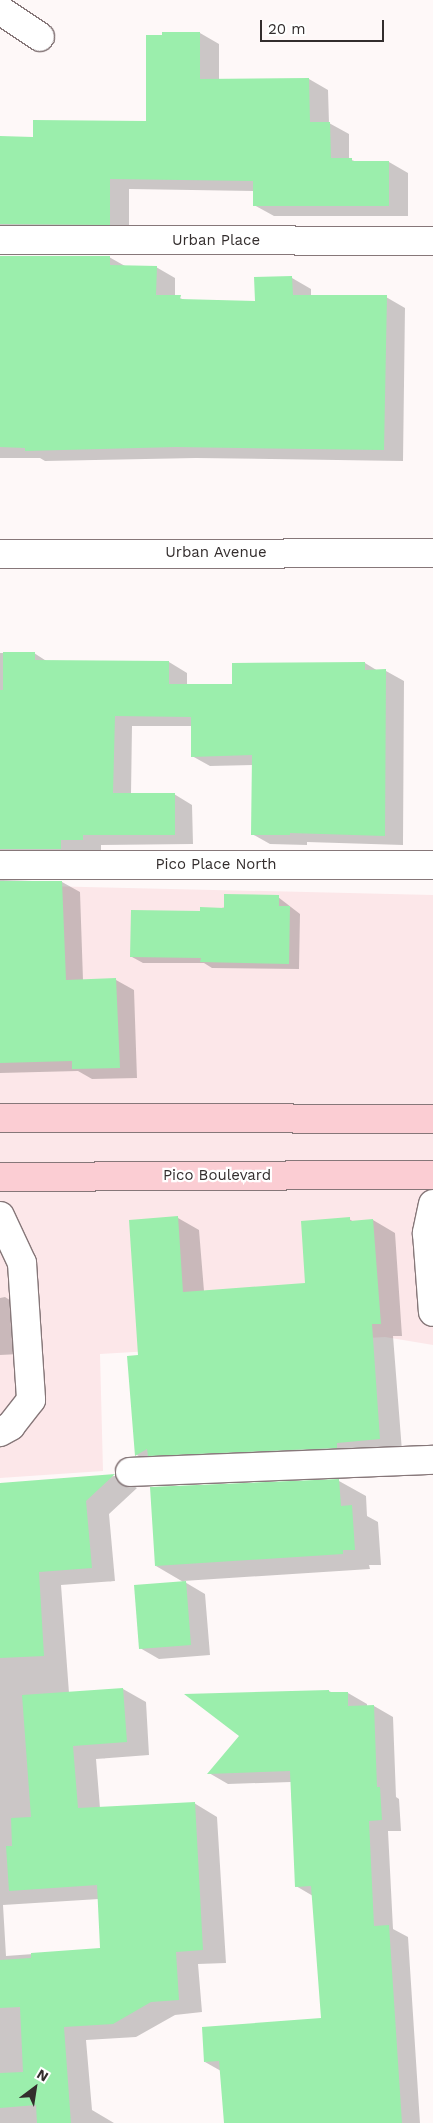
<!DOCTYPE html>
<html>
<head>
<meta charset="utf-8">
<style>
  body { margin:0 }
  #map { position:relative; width:433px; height:2123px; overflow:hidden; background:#fef8f8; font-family:"Work Sans",sans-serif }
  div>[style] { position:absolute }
  .built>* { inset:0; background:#fce7e9 }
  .shadow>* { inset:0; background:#0003 }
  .building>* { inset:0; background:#9beeac }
  .roads { filter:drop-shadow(1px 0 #867779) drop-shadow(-1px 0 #867779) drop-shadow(0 1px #867779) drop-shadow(0 -1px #867779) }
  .minor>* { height:28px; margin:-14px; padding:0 14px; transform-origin:14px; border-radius:14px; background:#fff }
  .major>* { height:28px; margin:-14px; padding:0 14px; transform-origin:14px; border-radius:14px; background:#fbcdd3 }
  span { translate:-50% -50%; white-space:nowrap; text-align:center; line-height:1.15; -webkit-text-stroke:4.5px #fff; paint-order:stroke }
  .street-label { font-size:15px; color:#332d2d }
  .north { position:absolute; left:10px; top:2063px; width:50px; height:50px; -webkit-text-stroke:4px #fff; paint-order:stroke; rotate:31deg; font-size:14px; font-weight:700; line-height:20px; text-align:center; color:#332d2d }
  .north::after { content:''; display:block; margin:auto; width:18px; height:22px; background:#332d2d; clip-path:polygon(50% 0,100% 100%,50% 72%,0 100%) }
  .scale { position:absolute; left:260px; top:20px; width:124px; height:22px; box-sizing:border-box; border:2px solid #332d2d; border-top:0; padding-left:6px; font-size:15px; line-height:18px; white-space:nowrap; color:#332d2d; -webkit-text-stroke:4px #fff; paint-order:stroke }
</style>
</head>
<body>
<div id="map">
  <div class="built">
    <i style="clip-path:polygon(0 885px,433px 895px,433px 1345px,385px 1337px,100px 1354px,103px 1471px,0 1478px)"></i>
  </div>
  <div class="shadow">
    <i style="clip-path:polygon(200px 33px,219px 44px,219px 80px,309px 79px,328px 90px,329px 123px,349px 134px,349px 159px,357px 162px,389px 162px,408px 173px,408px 216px,274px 216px,254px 205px,254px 191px,129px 189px,129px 235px,0 226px,0 138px,35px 138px,147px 122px)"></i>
    <i style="clip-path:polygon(0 256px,109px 257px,125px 266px,156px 267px,175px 278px,175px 296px,187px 301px,256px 302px,256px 278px,292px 278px,311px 289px,311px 297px,386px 297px,405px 308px,403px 461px,196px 458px,45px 461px,40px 458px,0 458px)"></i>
    <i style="clip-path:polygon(0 653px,34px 653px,48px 662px,169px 662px,187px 673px,187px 686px,233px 686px,365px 663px,378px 671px,386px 671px,404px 681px,403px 845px,307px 842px,307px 845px,270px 844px,252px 834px,253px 765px,210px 766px,192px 756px,192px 726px,132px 726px,131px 795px,174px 794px,192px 805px,193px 844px,101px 845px,101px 850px,79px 850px,79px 859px,2px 875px,3px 880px,62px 882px,80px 892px,83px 980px,116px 980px,134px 990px,137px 1078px,92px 1079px,78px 1071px,0 1073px)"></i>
    <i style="clip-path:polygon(278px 897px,300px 914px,299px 969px,212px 968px,204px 963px,143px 963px,132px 957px,201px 912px)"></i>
    <i style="clip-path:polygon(178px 1218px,199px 1230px,204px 1291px,307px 1285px,349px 1219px,354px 1222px,373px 1220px,395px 1233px,402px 1336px,393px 1336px,402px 1451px,158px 1468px,137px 1455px,129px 1357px,140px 1356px)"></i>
    <i style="clip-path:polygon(5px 1297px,16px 1304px,20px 1354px,0 1355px,0 1298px)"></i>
    <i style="clip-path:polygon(evenodd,115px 1476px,137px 1488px,109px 1514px,115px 1581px,61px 1585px,69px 1693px,123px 1689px,146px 1702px,149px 1755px,96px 1759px,100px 1808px,194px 1803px,217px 1817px,226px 1963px,198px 1964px,202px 2012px,175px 2015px,136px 2037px,86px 2040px,92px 2110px,114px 2123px,0 2123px,0 1484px,115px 1476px,99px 1899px,102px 1949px,6px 1956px,3px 1905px,99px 1899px)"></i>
    <i style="clip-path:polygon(339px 1481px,366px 1496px,367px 1516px,378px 1522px,381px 1565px,369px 1565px,370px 1569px,183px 1581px,205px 1594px,210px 1655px,159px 1659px,140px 1648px,185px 1583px,156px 1566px)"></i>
    <i style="clip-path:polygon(329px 1691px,333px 1693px,348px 1693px,367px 1704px,367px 1706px,374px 1706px,393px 1717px,396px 1797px,399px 1799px,401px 1831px,388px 1831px,393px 1929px,408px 1937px,420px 2123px,225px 2123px,221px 2071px,205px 2062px,322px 2019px,313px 1896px,296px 1886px,291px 1782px,228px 1784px,209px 1773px)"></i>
  </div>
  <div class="building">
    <i style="clip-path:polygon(162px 32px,200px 32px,200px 79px,309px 78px,310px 122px,330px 122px,331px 158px,352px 158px,352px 161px,389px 161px,389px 206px,253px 206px,253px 181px,110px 179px,110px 225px,0 224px,0 136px,33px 137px,33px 120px,146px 121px,146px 35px,162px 35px)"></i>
    <i style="clip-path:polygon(0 256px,110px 256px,110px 265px,157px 266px,156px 295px,181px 295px,180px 299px,255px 301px,254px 277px,292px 276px,293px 295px,387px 295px,384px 450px,176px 447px,25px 451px,25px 448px,0 447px)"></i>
    <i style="clip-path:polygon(3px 652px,35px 652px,35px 660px,169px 661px,169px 684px,232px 684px,232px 663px,365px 662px,365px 670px,386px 669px,385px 836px,290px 833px,290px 835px,251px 835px,252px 755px,191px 757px,191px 717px,115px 716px,113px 793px,175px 793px,175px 835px,83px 835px,83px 840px,61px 840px,61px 849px,0 849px,0 690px,3px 690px)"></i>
    <i style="clip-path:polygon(0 881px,62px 881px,66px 980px,116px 978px,120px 1068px,72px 1069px,72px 1061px,0 1063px)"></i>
    <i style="clip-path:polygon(224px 894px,279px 895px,279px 906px,290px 906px,289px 964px,200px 962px,201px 958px,130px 957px,131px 910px,200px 911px,200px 907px,224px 908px)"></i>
    <i style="clip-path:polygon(178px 1216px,183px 1292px,305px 1283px,301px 1221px,350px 1217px,350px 1221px,373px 1219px,381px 1324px,372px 1324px,380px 1439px,337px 1443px,337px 1448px,148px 1456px,147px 1449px,135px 1456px,127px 1356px,138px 1355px,129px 1220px)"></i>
    <i style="clip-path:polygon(115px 1474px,86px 1501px,92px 1568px,39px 1572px,44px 1656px,0 1658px,0 1483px)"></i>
    <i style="clip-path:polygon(339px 1479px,341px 1506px,352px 1505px,355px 1550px,343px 1550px,343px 1554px,155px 1566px,150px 1487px)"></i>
    <i style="clip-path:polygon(186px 1581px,191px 1645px,139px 1649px,134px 1585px)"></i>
    <i style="clip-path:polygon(123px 1688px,127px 1742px,73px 1746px,78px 1808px,195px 1802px,203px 1950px,176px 1952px,179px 2000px,151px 2002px,113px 2024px,64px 2027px,71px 2123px,37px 2123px,36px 2105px,0 2108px,0 2073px,23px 2072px,20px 2007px,0 2008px,0 1960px,31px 1958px,31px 1953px,100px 1948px,97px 1885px,9px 1891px,6px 1846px,12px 1846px,11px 1818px,31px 1817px,22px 1695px)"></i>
    <i style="clip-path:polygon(329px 1690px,329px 1692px,348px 1692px,348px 1706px,374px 1705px,377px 1787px,380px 1787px,382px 1820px,369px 1821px,374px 1926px,389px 1925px,402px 2123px,224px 2123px,219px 2061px,204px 2062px,202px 2027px,321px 2018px,311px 1886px,295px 1887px,290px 1771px,207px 1774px,239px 1736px,184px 1694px)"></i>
  </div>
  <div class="roads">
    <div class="minor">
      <i style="left:0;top:10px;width:48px;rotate:34deg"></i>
      <i style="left:0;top:240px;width:433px;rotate:0.1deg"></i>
      <i style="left:0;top:554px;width:433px;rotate:-0.1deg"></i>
      <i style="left:0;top:865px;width:433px"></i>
      <i style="left:433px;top:1204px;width:30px;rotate:102deg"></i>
      <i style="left:427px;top:1233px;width:79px;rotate:85.7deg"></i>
      <i style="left:0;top:1216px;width:52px;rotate:64.9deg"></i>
      <i style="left:22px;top:1263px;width:137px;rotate:86.2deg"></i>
      <i style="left:31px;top:1400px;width:33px;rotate:128deg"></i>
      <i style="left:11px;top:1426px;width:13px;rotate:151deg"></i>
      <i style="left:130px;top:1472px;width:303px;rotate:-2.3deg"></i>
    </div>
    <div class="major">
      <i style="left:0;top:1118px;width:433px;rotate:0.1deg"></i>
      <i style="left:0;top:1177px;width:433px;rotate:-0.3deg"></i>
    </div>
  </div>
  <div class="street-label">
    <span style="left:216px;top:241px">Urban Place</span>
    <span style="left:216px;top:553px">Urban Avenue</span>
    <span style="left:216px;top:865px">Pico Place North</span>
    <span style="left:217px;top:1176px">Pico Boulevard</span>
  </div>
  <div class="north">N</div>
  <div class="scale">20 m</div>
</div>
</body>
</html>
